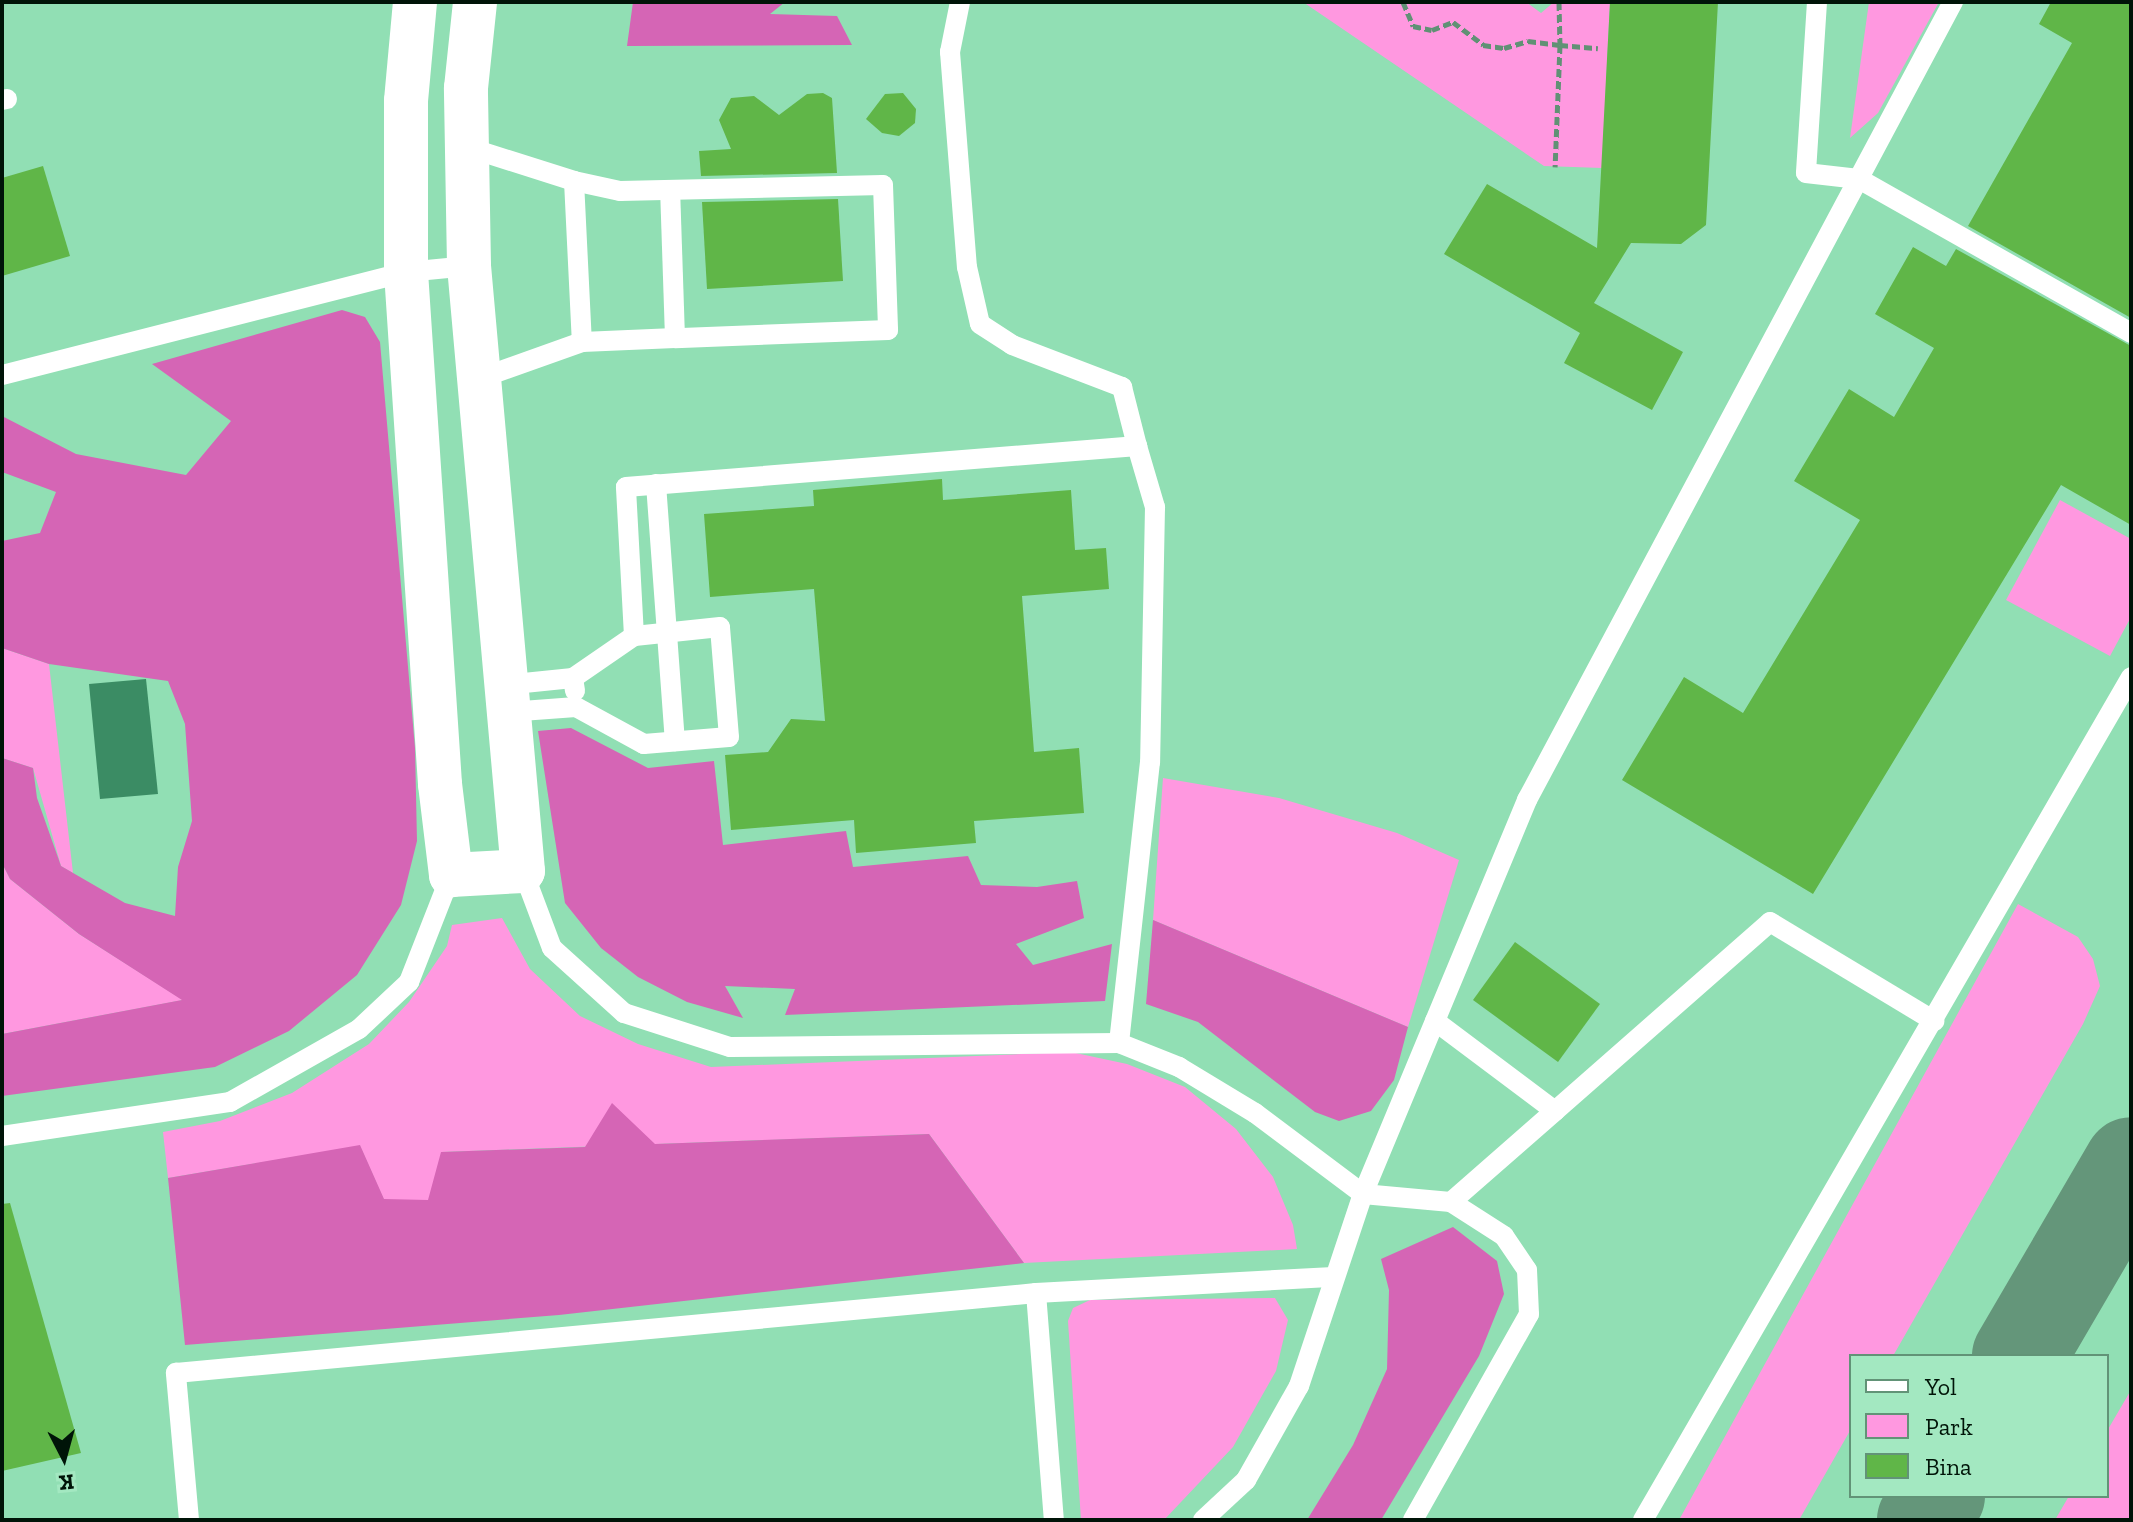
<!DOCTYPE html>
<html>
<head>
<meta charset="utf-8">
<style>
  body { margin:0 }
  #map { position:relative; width:2133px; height:1522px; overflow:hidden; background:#a3e8c1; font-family:"Zilla Slab",serif }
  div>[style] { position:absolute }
  .built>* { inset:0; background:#91dfb4 }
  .green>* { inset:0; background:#ff98e0 }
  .forest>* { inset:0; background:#d565b5 }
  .water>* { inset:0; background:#3b8c64 }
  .taxiway>* { height:94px; margin:-47px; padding:0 47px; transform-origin:47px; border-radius:47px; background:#64967a }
  .building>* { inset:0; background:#60b648 }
  .path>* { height:5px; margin-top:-2.5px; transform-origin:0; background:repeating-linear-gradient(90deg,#609175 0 8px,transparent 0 12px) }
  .service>* { height:20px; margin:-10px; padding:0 10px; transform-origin:10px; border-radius:10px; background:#fff }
  .tertiary>* { height:44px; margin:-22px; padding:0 22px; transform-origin:22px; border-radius:22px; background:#fff }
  span { translate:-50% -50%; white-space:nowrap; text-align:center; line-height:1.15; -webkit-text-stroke:6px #a3e8c1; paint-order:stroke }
  .frame { position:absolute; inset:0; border:4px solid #001408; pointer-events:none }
  .legend { position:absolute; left:1849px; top:1354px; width:260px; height:144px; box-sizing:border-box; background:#a3e8c1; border:2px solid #629377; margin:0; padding:10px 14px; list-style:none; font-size:24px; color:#001408 }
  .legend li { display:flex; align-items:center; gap:16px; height:40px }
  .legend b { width:40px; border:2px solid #629377 }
  .north { position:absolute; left:24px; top:1418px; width:80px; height:80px; -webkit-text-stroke:6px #a3e8c1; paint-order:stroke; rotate:174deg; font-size:22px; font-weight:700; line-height:32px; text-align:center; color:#001408 }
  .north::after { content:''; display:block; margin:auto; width:28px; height:36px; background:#001408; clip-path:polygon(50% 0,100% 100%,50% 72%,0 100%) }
</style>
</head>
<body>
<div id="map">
  <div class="built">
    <i style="clip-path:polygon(evenodd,2px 2px,2131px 2px,2131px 1520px,2px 1520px,2px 2px,1851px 1356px,2107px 1356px,2107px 1496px,1851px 1496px,1851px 1356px)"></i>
  </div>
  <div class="green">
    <i style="clip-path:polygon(1303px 2px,1526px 2px,1541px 13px,1554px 2px,1610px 2px,1602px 168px,1544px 166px)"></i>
    <i style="clip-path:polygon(1869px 2px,1939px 2px,1878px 113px,1850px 138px)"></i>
    <i style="clip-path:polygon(2060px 500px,2131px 539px,2131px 617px,2110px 656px,2006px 600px)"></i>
    <i style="clip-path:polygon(2px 648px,49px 664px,73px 873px,61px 866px,33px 768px,2px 758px)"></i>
    <i style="clip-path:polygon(1163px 778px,1279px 798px,1397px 833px,1459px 860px,1408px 1027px,1153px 920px)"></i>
    <i style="clip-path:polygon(2px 863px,10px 879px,79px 934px,183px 1000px,2px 1034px)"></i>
    <i style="clip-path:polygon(2018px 904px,2078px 937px,2093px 959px,2100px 986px,2083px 1024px,1893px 1356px,1851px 1356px,1851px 1429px,1799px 1520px,1679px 1520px)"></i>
    <i style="clip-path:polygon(502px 918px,530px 969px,580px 1016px,638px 1044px,711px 1067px,1071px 1052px,1127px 1064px,1185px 1087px,1236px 1129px,1273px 1177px,1293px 1225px,1297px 1249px,1024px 1263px,929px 1134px,442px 1152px,429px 1200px,384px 1200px,360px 1146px,168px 1178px,163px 1132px,220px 1121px,292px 1093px,369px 1044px,409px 1002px,447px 946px,452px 925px)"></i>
    <i style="clip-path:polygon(1275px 1298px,1288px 1320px,1276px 1371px,1233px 1447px,1164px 1520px,1081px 1520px,1068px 1321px,1073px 1308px,1090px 1300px)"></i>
    <i style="clip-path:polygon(2131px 1390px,2131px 1520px,2055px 1520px,2069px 1496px,2107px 1496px,2107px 1431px)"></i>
  </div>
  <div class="forest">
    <i style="clip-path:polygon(633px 2px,785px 2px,770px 14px,837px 16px,852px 45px,627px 46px)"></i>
    <i style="clip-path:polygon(342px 310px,365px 317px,380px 342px,415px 748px,417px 841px,401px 905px,357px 975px,289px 1031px,215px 1067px,2px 1096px,2px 1034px,182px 1000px,79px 934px,10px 879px,2px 863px,2px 758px,33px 768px,37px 798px,61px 866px,125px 903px,175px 916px,178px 867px,192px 821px,185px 724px,168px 681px,49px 664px,2px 648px,2px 541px,40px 533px,56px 492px,2px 472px,2px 416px,76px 454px,186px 475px,231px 421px,152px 364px)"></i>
    <i style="clip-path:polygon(571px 728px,648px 768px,714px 761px,723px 845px,846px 831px,853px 867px,968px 856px,981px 885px,1037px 887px,1077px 881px,1084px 918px,1016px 944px,1033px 965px,1112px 944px,1105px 1001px,785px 1015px,795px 989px,725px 986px,743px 1018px,687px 1002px,638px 977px,601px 948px,565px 903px,538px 731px)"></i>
    <i style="clip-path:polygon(1153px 920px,1408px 1027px,1394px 1080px,1371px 1111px,1339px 1121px,1315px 1112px,1198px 1022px,1146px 1004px)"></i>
    <i style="clip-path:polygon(612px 1103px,655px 1144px,929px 1134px,1024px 1263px,559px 1315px,185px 1345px,168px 1178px,360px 1145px,384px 1199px,428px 1200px,441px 1152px,585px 1147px)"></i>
    <i style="clip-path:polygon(1453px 1227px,1497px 1261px,1504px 1294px,1479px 1356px,1381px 1520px,1307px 1520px,1353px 1445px,1387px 1369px,1389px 1290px,1381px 1259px)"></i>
  </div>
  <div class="water">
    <i style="clip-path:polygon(146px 679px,158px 794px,100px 799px,89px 684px)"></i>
  </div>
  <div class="taxiway">
    <i style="left:2019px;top:1356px;width:222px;rotate:-59.7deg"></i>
    <i style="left:1924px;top:1520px;width:28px;rotate:-60deg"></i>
  </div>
  <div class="building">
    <i style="clip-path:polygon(1610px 2px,1718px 2px,1706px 225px,1681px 244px,1631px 243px,1594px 303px,1683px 352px,1652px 410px,1564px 363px,1580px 333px,1444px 254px,1487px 184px,1597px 248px)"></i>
    <i style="clip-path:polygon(2051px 2px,2131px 2px,2131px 318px,1968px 226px,2072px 43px,2039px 24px)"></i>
    <i style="clip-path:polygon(823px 93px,832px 98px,837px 173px,701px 176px,699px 151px,731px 149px,719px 120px,731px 98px,754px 96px,779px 115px,807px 94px)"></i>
    <i style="clip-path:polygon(903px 93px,916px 109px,915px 123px,899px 136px,882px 133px,866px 119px,885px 94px)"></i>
    <i style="clip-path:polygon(43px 166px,70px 256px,2px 276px,2px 178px)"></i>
    <i style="clip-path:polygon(838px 199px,843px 281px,707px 289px,702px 202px)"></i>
    <i style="clip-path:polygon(1913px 247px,1946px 266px,1956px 249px,2131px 346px,2131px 525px,2061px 485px,1813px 894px,1622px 780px,1684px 677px,1743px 713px,1860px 520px,1794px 481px,1849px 389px,1894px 417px,1934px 348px,1875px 314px)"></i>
    <i style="clip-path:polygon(942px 479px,943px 500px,1071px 490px,1075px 550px,1106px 548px,1109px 589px,1022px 596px,1034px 752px,1079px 748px,1084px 813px,974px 821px,976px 843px,856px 853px,854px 820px,731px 830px,725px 755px,768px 752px,791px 719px,825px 721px,814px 589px,710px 597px,704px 514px,814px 506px,813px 490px)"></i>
    <i style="clip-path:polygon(1515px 942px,1600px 1004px,1558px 1062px,1473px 1000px)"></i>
    <i style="clip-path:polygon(10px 1203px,81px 1453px,2px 1471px,2px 1204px)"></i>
  </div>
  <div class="path">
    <i style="left:1403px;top:2px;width:26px;rotate:67deg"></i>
    <i style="left:1413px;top:26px;width:19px;rotate:12deg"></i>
    <i style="left:1432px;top:30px;width:22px;rotate:-21deg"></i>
    <i style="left:1453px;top:22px;width:38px;rotate:37deg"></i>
    <i style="left:1483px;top:45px;width:21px;rotate:8deg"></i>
    <i style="left:1504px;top:48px;width:25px;rotate:-16deg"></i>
    <i style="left:1528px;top:41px;width:32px;rotate:7deg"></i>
    <i style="left:1560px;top:45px;width:122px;rotate:92.3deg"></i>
    <i style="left:1559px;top:2px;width:43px;rotate:88.7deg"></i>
    <i style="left:1560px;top:45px;width:38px;rotate:5deg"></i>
  </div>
  <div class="service">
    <i style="left:960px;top:2px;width:51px;rotate:101.3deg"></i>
    <i style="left:950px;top:52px;width:216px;rotate:85.5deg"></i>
    <i style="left:967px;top:267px;width:58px;rotate:77.2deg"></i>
    <i style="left:980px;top:324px;width:38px;rotate:33deg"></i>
    <i style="left:1012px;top:345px;width:118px;rotate:20.9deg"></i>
    <i style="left:1122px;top:387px;width:61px;rotate:75.7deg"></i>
    <i style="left:1817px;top:2px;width:171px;rotate:93.7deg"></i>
    <i style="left:1806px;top:173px;width:53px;rotate:6.5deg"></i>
    <i style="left:1859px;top:179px;width:313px;rotate:29.5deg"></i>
    <i style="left:2px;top:100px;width:5px;rotate:-11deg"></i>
    <i style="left:467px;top:147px;width:112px;rotate:17.6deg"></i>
    <i style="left:574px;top:181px;width:161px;rotate:87.2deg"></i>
    <i style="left:582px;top:342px;width:110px;rotate:160.4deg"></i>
    <i style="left:574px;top:181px;width:47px;rotate:12.3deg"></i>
    <i style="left:620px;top:191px;width:263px;rotate:-1.3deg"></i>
    <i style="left:883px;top:185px;width:145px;rotate:88deg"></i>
    <i style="left:888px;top:330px;width:213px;rotate:177.8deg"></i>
    <i style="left:582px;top:342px;width:93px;rotate:-2.5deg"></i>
    <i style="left:675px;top:338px;width:148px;rotate:-91.9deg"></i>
    <i style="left:2px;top:375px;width:417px;rotate:-14.3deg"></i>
    <i style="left:406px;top:272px;width:63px;rotate:-5.4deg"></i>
    <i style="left:656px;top:484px;width:258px;rotate:85.8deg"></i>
    <i style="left:573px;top:678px;width:74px;rotate:-34.5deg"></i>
    <i style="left:634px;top:636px;width:149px;rotate:-93.1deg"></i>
    <i style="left:626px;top:487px;width:513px;rotate:-4.59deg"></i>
    <i style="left:1137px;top:446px;width:64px;rotate:73.6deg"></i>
    <i style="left:1155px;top:507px;width:255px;rotate:91.1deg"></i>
    <i style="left:1150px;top:762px;width:283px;rotate:96.3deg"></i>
    <i style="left:504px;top:685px;width:69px;rotate:-5.8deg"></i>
    <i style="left:573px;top:678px;width:13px;rotate:81deg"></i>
    <i style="left:507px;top:712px;width:69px;rotate:-4.1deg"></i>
    <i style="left:576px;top:707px;width:77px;rotate:28.6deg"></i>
    <i style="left:644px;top:744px;width:85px;rotate:-4.7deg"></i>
    <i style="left:729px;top:737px;width:110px;rotate:-94.7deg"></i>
    <i style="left:720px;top:627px;width:86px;rotate:174deg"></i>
    <i style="left:523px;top:871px;width:82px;rotate:69.4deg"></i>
    <i style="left:552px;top:948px;width:97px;rotate:42.1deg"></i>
    <i style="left:624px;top:1013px;width:111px;rotate:17.8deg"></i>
    <i style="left:730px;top:1047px;width:389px;rotate:-0.6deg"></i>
    <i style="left:1119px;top:1043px;width:65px;rotate:21.8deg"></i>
    <i style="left:1179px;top:1067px;width:89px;rotate:31.2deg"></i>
    <i style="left:1255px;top:1113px;width:135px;rotate:36.9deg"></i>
    <i style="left:1363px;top:1194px;width:88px;rotate:5.2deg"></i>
    <i style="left:1435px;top:1021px;width:150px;rotate:36.9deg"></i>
    <i style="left:1555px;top:1111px;width:286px;rotate:-41.3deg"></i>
    <i style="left:1770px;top:922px;width:192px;rotate:31.1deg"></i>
    <i style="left:2px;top:1136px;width:231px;rotate:-8.5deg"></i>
    <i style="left:230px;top:1102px;width:148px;rotate:-29.5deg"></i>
    <i style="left:359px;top:1029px;width:69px;rotate:-43.2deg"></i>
    <i style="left:409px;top:982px;width:115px;rotate:-68.6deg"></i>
    <i style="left:1036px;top:1293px;width:298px;rotate:-3.1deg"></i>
    <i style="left:189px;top:1520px;width:148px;rotate:-95.1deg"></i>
    <i style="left:176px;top:1373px;width:864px;rotate:-5.31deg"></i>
    <i style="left:1036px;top:1293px;width:228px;rotate:85.5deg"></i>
    <i style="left:1203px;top:1520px;width:59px;rotate:-42.9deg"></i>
    <i style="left:1246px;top:1480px;width:108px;rotate:-60.6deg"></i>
    <i style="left:1299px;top:1386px;width:202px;rotate:-71.6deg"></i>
    <i style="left:1363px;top:1194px;width:427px;rotate:-67.4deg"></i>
    <i style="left:1527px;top:800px;width:905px;rotate:-61.91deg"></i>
    <i style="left:1413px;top:1520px;width:236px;rotate:-60.6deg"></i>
    <i style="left:1529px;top:1314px;width:44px;rotate:-92.6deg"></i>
    <i style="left:1527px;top:1270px;width:41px;rotate:-124.1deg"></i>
    <i style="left:1504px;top:1236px;width:63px;rotate:-147.3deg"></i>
    <i style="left:1451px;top:1202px;width:138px;rotate:-41.2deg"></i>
    <i style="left:1643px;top:1520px;width:974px;rotate:-59.93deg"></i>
  </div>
  <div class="tertiary">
    <i style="left:415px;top:2px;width:99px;rotate:95.2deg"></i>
    <i style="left:406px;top:101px;width:171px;rotate:90deg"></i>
    <i style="left:406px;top:272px;width:513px;rotate:86.2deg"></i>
    <i style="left:440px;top:784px;width:92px;rotate:83.1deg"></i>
    <i style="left:451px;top:875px;width:72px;rotate:-3.2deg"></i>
    <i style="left:523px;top:871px;width:607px;rotate:-95.1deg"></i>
    <i style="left:469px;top:266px;width:178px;rotate:-91deg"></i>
    <i style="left:466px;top:88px;width:86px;rotate:-84deg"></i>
  </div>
  <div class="frame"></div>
  <ul class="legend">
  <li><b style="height:10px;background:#fff"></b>Yol</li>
  <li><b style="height:22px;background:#ff98e0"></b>Park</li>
  <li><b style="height:22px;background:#60b648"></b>Bina</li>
  </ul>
  <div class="north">K</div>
</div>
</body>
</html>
